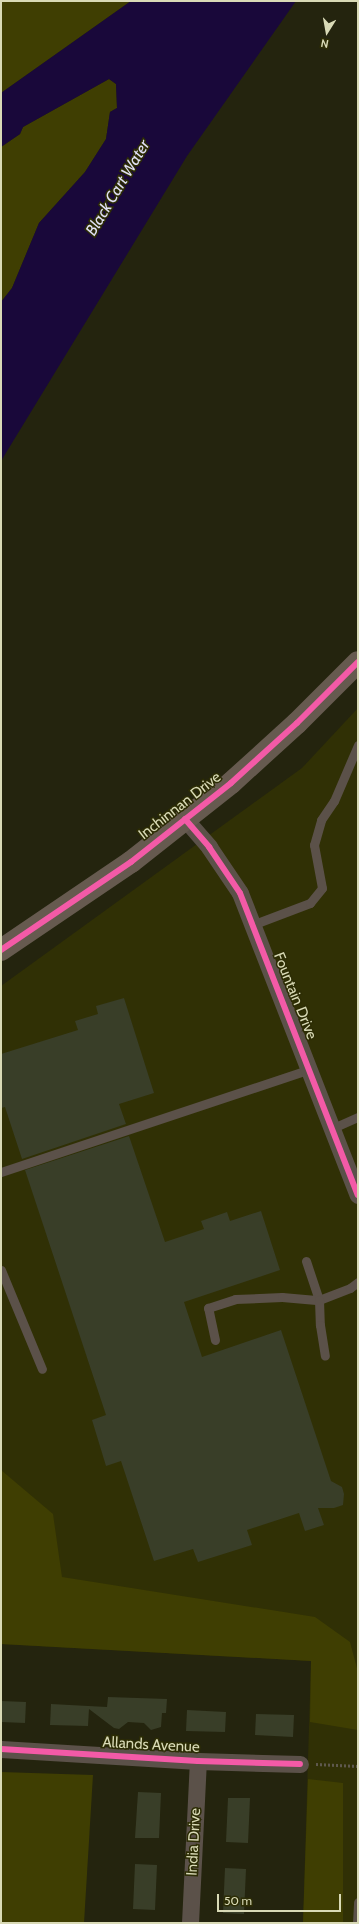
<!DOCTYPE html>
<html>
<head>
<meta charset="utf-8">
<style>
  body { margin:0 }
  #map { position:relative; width:359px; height:1924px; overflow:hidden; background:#24240e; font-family:Cabin,sans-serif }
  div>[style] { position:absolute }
  .built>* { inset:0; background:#303005 }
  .green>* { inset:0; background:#3f3e02 }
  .water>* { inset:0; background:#19083a }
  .building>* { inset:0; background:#393e28 }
  .path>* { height:2.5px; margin-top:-1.25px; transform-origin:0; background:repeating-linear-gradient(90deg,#5e584d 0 2px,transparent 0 4px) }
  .lane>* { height:9px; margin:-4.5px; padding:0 4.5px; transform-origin:4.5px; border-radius:4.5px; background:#5b5149 }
  .street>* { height:17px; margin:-8.5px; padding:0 8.5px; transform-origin:8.5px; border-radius:8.5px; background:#5b5149 }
  .secondary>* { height:22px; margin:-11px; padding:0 11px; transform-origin:11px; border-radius:11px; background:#665a4f }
  .cycleway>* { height:6px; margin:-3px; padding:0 3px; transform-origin:3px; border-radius:3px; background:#f35aa7 }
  span { translate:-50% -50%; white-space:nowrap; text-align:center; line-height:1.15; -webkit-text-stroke:3px #2d2d05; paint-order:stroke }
  .street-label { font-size:15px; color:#d9dab6 }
  .water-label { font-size:16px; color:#e1e0f6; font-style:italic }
  .frame { position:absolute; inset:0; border:2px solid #d9dab6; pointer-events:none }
  .north { position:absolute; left:307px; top:12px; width:40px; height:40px; -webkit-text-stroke:3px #2d2d05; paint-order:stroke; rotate:191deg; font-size:11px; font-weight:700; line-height:16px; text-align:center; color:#d9dab6 }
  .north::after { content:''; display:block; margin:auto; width:14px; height:18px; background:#d9dab6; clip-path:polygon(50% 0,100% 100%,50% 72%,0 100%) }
  .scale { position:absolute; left:217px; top:1894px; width:124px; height:18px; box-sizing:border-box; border:2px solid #d9dab6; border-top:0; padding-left:5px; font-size:12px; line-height:14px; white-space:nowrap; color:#d9dab6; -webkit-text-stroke:3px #2d2d05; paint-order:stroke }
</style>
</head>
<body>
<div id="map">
  <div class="built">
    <i style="clip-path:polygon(358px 708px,358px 1923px,303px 1923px,311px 1661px,1px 1644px,1px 986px,302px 768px)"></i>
  </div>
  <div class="green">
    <i style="clip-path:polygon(1px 1px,131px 1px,1px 93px)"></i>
    <i style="clip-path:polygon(109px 79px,116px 84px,117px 108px,110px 112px,106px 139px,85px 172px,39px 223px,12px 288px,1px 302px,1px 147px,20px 134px,23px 127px)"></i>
    <i style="clip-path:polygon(1px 1470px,53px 1514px,62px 1577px,315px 1617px,350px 1642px,358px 1672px,358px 1730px,310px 1722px,311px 1661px,1px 1644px)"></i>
    <i style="clip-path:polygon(1px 1772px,93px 1775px,84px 1923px,1px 1923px)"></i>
    <i style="clip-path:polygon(308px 1779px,343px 1783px,343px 1923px,303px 1923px)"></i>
  </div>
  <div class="water">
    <i style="clip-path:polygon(131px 1px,296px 1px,187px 156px,1px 461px,1px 302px,12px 288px,39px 223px,85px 172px,106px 139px,110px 112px,117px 108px,116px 84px,109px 79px,23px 127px,20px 134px,1px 147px,1px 93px)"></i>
  </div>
  <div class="building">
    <i style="clip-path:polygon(124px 998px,154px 1093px,119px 1104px,126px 1124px,22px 1159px,5px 1107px,1px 1108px,1px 1054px,78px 1030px,75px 1021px,98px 1014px,96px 1006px)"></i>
    <i style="clip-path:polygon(129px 1136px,165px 1242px,204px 1229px,201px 1221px,227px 1212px,230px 1221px,261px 1211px,280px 1270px,184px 1302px,202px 1357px,281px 1330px,331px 1481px,342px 1487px,344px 1494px,343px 1505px,334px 1508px,318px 1508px,324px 1525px,305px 1531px,299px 1513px,247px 1530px,252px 1545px,198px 1562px,193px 1549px,154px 1561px,121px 1461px,106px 1466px,92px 1420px,106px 1415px,25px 1170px)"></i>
    <i style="clip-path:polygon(108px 1697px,167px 1699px,166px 1713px,162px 1713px,161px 1727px,151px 1730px,144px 1723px,128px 1722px,119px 1729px,114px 1728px,89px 1709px,88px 1726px,50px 1725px,51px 1704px,107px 1707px)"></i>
    <i style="clip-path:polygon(1px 1701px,26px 1702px,25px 1723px,1px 1722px)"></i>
    <i style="clip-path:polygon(187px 1710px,226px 1712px,225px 1732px,186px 1731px)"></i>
    <i style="clip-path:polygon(256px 1714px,294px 1715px,293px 1737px,255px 1735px)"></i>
    <i style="clip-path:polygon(138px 1792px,161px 1793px,159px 1838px,135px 1838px)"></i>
    <i style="clip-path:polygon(228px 1798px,250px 1798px,248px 1843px,226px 1842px)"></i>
    <i style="clip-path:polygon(135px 1864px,157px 1865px,155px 1910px,133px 1909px)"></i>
    <i style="clip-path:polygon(225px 1868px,246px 1869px,244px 1914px,223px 1913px)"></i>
  </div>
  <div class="path">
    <i style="left:316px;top:1764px;width:42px;rotate:2.7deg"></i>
  </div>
  <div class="lane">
    <i style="left:252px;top:925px;width:62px;rotate:-20.8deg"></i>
    <i style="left:310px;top:903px;width:19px;rotate:-51deg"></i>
    <i style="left:322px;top:888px;width:44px;rotate:-100.5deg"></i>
    <i style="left:314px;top:845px;width:26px;rotate:-74deg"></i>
    <i style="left:321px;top:820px;width:23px;rotate:-56deg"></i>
    <i style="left:334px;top:801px;width:61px;rotate:-66.8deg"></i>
    <i style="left:333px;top:1128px;width:27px;rotate:-24deg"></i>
    <i style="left:1px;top:1172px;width:326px;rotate:-18.4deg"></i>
    <i style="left:306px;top:1261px;width:41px;rotate:71.6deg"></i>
    <i style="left:319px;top:1300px;width:33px;rotate:-21deg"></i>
    <i style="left:350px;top:1288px;width:10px;rotate:-37deg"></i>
    <i style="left:1px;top:1270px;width:107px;rotate:67.5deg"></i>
    <i style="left:215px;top:1340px;width:33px;rotate:-102deg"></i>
    <i style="left:208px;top:1308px;width:28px;rotate:-18deg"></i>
    <i style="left:235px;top:1299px;width:47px;rotate:-2.4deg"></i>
    <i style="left:282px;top:1297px;width:37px;rotate:5deg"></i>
    <i style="left:319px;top:1300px;width:25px;rotate:88deg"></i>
    <i style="left:320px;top:1325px;width:31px;rotate:81deg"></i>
    <i style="left:357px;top:1923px;width:21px;rotate:-87deg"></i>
  </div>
  <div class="street">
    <i style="left:185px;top:819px;width:37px;rotate:49deg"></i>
    <i style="left:209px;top:847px;width:55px;rotate:56deg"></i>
    <i style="left:240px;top:893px;width:324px;rotate:68.7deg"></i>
    <i style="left:1px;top:1749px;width:197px;rotate:3.5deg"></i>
    <i style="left:198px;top:1761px;width:102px;rotate:1.7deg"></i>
    <i style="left:190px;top:1923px;width:162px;rotate:-87.2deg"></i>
  </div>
  <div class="secondary">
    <i style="left:1px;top:950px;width:157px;rotate:-34.1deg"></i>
    <i style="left:131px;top:862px;width:127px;rotate:-38.3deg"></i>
    <i style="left:231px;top:783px;width:89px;rotate:-42.3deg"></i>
    <i style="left:297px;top:723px;width:86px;rotate:-45deg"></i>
  </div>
  <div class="cycleway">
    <i style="left:185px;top:819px;width:37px;rotate:49deg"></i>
    <i style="left:209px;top:847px;width:55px;rotate:56deg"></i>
    <i style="left:240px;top:893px;width:324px;rotate:68.7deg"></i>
    <i style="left:1px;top:950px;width:157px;rotate:-34.1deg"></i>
    <i style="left:131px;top:862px;width:127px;rotate:-38.3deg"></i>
    <i style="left:231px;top:783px;width:89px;rotate:-42.3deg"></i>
    <i style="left:297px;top:723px;width:86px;rotate:-45deg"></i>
    <i style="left:1px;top:1749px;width:197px;rotate:3.5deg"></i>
    <i style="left:198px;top:1761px;width:102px;rotate:1.7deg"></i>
  </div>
  <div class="street-label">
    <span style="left:180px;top:806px;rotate:-38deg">Inchinnan Drive</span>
    <span style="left:295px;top:996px;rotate:68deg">Fountain Drive</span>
    <span style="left:151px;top:1745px;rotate:3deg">Allands Avenue</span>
    <span style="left:194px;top:1842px;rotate:-87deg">India Drive</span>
  </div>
  <div class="water-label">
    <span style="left:118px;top:188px;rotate:-59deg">Black Cart Water</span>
  </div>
  <div class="frame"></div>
  <div class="north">N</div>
  <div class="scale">50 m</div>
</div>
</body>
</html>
